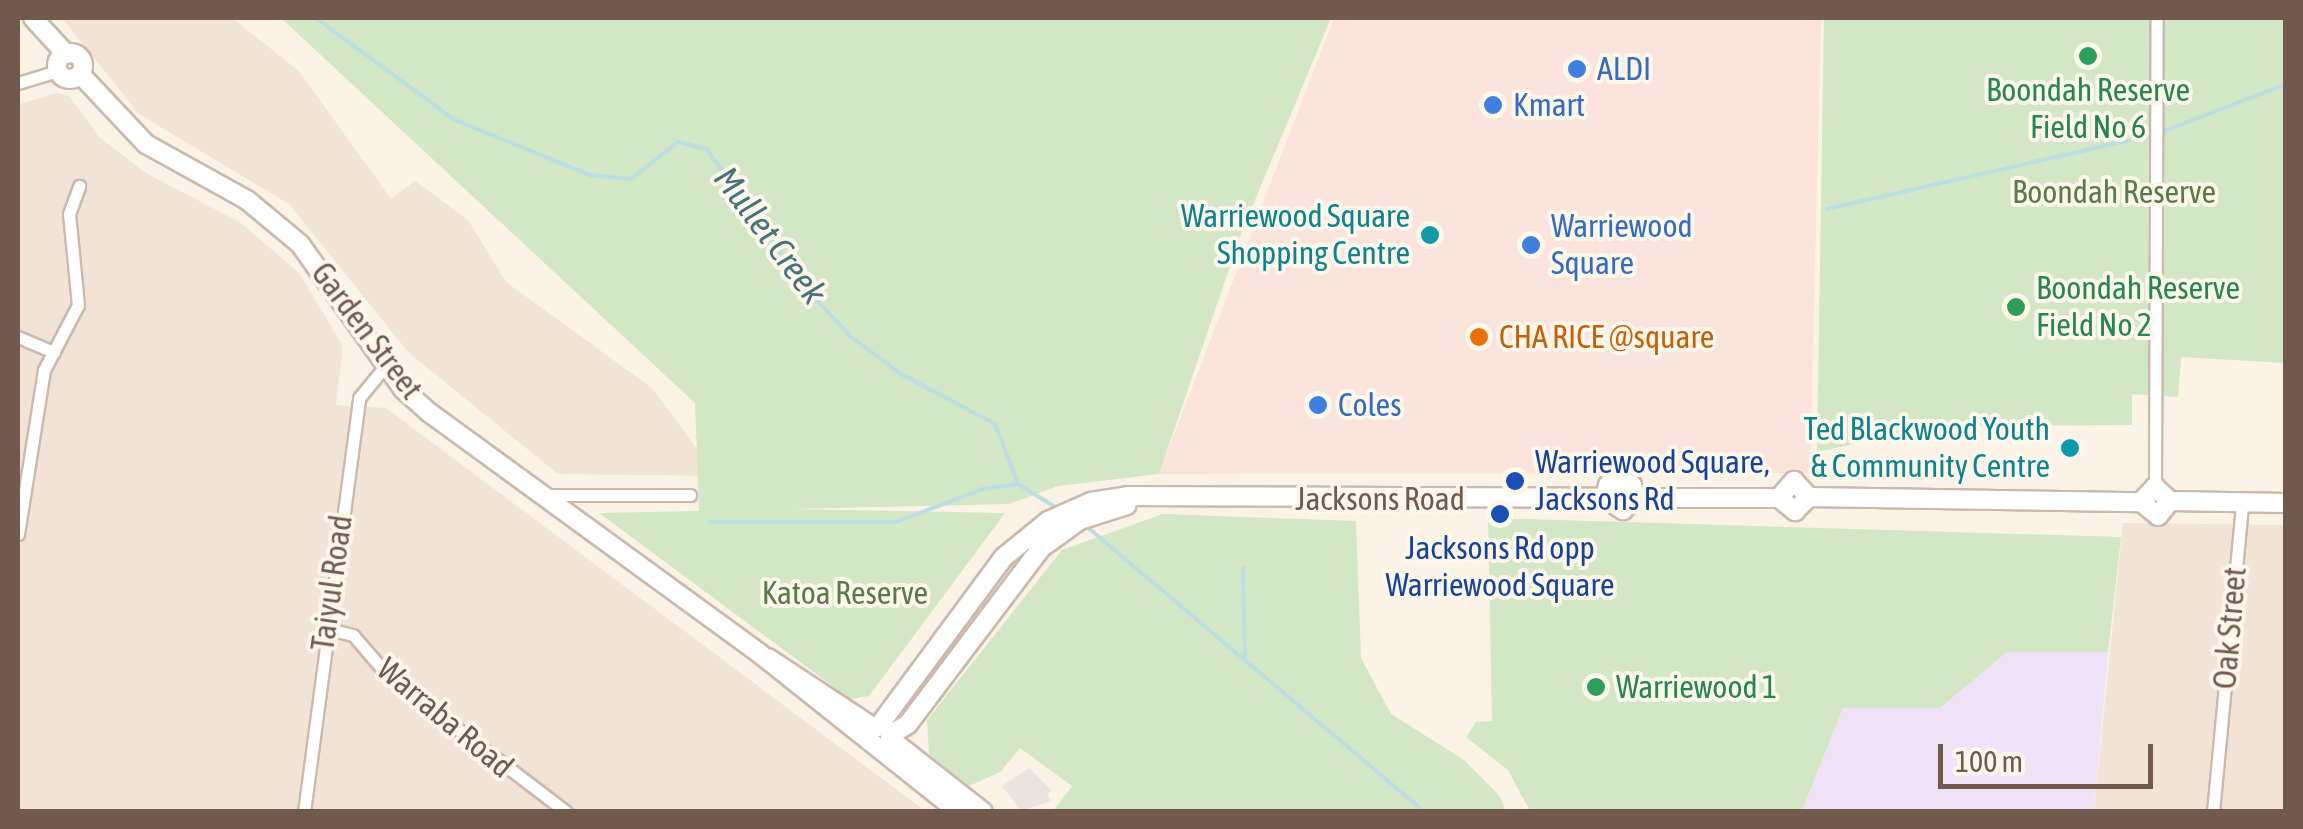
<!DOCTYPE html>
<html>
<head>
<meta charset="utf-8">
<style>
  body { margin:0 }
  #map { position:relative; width:2303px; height:829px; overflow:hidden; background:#faf2e5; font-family:"Asap Condensed",sans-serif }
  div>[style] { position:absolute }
  .residential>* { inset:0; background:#f1e3d5 }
  .commercial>* { inset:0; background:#f9e3da }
  .industrial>* { inset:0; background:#eae4df }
  .education>* { inset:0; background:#efe2f6 }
  .green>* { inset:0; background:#d3e6c5 }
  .stream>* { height:4px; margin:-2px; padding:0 2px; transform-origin:2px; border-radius:2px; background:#bcdde2 }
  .roads { filter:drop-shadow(2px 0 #cbb9ad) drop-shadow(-2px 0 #cbb9ad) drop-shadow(0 2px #cbb9ad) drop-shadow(0 -2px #cbb9ad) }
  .street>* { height:11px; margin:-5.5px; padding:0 5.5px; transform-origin:5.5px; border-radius:5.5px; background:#fff }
  .secondary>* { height:18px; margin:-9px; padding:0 9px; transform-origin:9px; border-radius:9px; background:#fff }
  .secondary>.ring { margin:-9px; padding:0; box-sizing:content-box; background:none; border:18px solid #fff; border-radius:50% }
  .dots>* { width:28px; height:28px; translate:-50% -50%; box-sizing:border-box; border:5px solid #fdf6eb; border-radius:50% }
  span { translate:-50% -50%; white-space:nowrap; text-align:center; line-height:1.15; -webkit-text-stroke:8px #fdf6eb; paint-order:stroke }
  .shop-label { font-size:32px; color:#366cbe }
  .left { translate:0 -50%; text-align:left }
  .leisure-label { font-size:32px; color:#27864d }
  .park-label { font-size:32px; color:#587b49 }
  .culture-label { font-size:32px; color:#0d838f }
  .right { translate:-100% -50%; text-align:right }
  .street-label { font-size:32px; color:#71594d }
  .food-label { font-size:32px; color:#c56008 }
  .transit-label { font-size:32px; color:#164399 }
  .water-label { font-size:35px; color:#46737b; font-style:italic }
  .frame { position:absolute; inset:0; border:20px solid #71594d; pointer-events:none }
  .scale { position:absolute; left:1938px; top:744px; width:215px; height:45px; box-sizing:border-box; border:5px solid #71594d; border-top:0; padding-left:12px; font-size:30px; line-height:35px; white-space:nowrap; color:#71594d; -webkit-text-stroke:8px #fdf6eb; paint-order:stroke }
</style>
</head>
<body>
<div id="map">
  <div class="residential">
    <i style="clip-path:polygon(62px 18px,232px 18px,299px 71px,391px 199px,415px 181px,468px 220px,506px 282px,652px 388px,717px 476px,558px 474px,409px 353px,289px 204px,139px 114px)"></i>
    <i style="clip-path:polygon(57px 93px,69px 96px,100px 138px,146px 173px,241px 223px,299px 273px,343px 346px,336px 405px,386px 408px,925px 811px,18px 811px,18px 100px,20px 104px)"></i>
    <i style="clip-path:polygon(2123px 523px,2285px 525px,2285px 811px,2094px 812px)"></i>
  </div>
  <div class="commercial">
    <i style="clip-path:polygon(1334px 18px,1821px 18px,1810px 473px,1159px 474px)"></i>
  </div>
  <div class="industrial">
    <i style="clip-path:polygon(1029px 768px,1052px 791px,1047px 794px,1051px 801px,1021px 811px,1002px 786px)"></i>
  </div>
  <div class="education">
    <i style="clip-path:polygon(2007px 652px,2108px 652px,2094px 811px,1802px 812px,1843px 708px,1940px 708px)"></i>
  </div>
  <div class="green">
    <i style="clip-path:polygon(281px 18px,1331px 18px,1242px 231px,1159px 474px,1058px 486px,1009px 504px,789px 509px,1005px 513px,869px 696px,850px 699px,599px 513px,699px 511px,695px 403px)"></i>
    <i style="clip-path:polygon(1824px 18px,2285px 18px,2285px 363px,2181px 357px,2178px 397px,2132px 394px,2132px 425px,1939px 426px,1817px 452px)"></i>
    <i style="clip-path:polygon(1163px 514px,1356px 521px,1361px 658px,1391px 714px,1464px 760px,1499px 795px,1506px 811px,1053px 811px,1072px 786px,1020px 748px,1000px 772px,969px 786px,929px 754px,927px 720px,1062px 550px)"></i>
    <i style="clip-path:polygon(1488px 518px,2121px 537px,2108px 652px,2007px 652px,1940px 708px,1843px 708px,1802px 811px,1530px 811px,1508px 770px,1466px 737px,1476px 722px,1492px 721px)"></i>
  </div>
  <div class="stream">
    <i style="left:316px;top:18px;width:172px;rotate:36.3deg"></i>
    <i style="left:455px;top:120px;width:146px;rotate:22.2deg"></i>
    <i style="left:590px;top:175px;width:41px;rotate:5.6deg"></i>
    <i style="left:631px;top:179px;width:60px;rotate:-38.2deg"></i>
    <i style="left:678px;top:142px;width:30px;rotate:14deg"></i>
    <i style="left:707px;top:149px;width:166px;rotate:54.8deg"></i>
    <i style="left:803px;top:285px;width:69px;rotate:47.3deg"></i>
    <i style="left:850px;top:336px;width:64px;rotate:36.7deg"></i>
    <i style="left:901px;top:374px;width:106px;rotate:28deg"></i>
    <i style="left:995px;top:424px;width:64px;rotate:69deg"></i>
    <i style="left:1018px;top:484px;width:49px;rotate:31.8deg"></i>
    <i style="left:1827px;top:209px;width:335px;rotate:-12.8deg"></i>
    <i style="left:2154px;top:135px;width:142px;rotate:-21.1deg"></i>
    <i style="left:710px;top:522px;width:186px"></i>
    <i style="left:896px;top:522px;width:93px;rotate:-20.8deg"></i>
    <i style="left:983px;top:489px;width:35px;rotate:-8deg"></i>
    <i style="left:1085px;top:525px;width:445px;rotate:40.2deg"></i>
    <i style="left:1243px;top:568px;width:93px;rotate:88.8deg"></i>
  </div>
  <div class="roads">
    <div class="street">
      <i style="left:18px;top:83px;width:42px;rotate:-16.7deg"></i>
      <i style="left:18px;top:337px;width:39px;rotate:23deg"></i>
      <i style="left:2155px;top:487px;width:469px;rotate:-89.8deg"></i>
      <i style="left:544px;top:495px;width:146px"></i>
      <i style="left:18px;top:534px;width:166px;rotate:-81deg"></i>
      <i style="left:44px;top:370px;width:73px;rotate:-62.4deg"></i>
      <i style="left:78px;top:305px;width:91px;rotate:-95.6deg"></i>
      <i style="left:69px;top:214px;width:30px;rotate:-70deg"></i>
      <i style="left:326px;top:628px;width:28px;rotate:15deg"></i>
      <i style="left:353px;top:635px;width:55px;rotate:49.4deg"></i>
      <i style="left:389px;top:677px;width:223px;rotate:37.3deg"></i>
      <i style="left:304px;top:812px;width:418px;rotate:-82.4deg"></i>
      <i style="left:359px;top:398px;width:43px;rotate:-50.7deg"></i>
      <i style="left:2213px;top:812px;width:309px;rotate:-84.6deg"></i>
    </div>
    <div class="secondary">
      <i style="left:33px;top:18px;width:49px;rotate:47.5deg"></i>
      <i class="ring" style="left:57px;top:53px;width:8px;height:8px"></i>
      <i style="left:80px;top:74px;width:96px;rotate:46.7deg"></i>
      <i style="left:146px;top:144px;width:115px;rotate:29deg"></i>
      <i style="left:247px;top:200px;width:69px;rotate:39.7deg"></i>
      <i style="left:300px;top:244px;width:178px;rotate:54.6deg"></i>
      <i style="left:403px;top:389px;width:36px;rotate:42deg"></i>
      <i style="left:430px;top:413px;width:407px;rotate:36.1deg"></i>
      <i style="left:759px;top:653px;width:256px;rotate:38.5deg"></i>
      <i style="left:1809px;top:497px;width:332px;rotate:0.9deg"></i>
      <i style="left:1605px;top:498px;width:13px;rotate:-77deg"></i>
      <i style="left:1608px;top:485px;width:13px;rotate:-23deg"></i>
      <i style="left:1620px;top:480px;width:13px;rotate:23deg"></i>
      <i style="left:1632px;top:485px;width:13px;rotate:77deg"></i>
      <i style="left:1605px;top:498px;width:22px;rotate:34deg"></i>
      <i style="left:1623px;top:510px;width:17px;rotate:-45deg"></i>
      <i style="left:1635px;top:498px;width:144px"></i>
      <i style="left:1779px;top:498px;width:23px;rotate:-49deg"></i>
      <i style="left:1794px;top:481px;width:22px;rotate:47deg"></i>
      <i style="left:1779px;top:498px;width:21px;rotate:39deg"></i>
      <i style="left:1795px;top:511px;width:20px;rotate:-45deg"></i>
      <i style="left:2170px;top:501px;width:116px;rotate:1deg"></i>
      <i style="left:2141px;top:502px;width:21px;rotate:-47deg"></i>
      <i style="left:2155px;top:487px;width:21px;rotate:43deg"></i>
      <i style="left:2141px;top:502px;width:22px;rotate:39deg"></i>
      <i style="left:2158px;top:516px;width:19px;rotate:-51deg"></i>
      <i style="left:768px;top:658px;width:127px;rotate:33.4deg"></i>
      <i style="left:878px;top:727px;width:212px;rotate:-53.5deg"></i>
      <i style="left:1004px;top:557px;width:57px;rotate:-39.3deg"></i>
      <i style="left:1048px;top:521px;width:47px;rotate:-23.8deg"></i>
      <i style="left:1091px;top:502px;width:37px;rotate:-9deg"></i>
      <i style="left:1128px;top:496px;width:477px;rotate:0.2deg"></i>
      <i style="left:890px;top:735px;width:21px;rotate:-31deg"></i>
      <i style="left:908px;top:724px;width:221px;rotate:-52.9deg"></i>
      <i style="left:1041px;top:548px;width:48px;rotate:-35.7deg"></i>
      <i style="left:1080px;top:520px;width:49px;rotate:-17.7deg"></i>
      <i style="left:890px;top:739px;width:118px;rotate:38.1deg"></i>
    </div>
  </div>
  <div class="dots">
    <i style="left:2088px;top:56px;background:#2e9e5b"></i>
    <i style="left:1577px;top:69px;background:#3f7fe0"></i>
    <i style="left:1493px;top:105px;background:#3f7fe0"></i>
    <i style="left:1430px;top:235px;background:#0f9aa8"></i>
    <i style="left:1531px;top:245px;background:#3f7fe0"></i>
    <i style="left:2016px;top:307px;background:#2e9e5b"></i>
    <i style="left:1479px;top:337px;background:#e8710a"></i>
    <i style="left:1318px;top:405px;background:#3f7fe0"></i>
    <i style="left:2070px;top:448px;background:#0f9aa8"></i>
    <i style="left:1515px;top:481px;background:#1a4fb4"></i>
    <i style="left:1500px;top:514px;background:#1a4fb4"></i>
    <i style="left:1596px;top:687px;background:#2e9e5b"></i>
  </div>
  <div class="shop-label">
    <span class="left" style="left:1597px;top:69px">ALDI</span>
    <span class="left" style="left:1513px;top:105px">Kmart</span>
    <span class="left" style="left:1551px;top:245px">Warriewood<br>Square</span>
    <span class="left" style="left:1338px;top:405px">Coles</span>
  </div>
  <div class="leisure-label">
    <span style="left:2088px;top:109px">Boondah Reserve<br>Field No 6</span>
    <span class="left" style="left:2036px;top:307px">Boondah Reserve<br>Field No 2</span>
    <span class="left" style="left:1616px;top:687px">Warriewood 1</span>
  </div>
  <div class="park-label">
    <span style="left:2114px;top:192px">Boondah Reserve</span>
    <span style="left:845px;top:593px">Katoa Reserve</span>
  </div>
  <div class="culture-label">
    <span class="right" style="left:1410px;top:235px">Warriewood Square<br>Shopping Centre</span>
    <span class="right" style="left:2050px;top:448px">Ted Blackwood Youth<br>&amp; Community Centre</span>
  </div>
  <div class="street-label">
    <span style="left:367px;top:331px;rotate:53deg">Garden Street</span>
    <span style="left:1380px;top:499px">Jacksons Road</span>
    <span style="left:332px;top:583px;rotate:-82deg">Taiyul Road</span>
    <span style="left:2230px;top:628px;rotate:-85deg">Oak Street</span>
    <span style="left:445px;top:718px;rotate:40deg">Warraba Road</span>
  </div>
  <div class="food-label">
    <span class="left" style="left:1499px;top:337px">CHA RICE @square</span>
  </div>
  <div class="transit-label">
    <span class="left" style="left:1535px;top:481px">Warriewood Square,<br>Jacksons Rd</span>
    <span style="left:1500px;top:567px">Jacksons Rd opp<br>Warriewood Square</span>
  </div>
  <div class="water-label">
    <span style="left:771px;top:235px;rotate:53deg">Mullet Creek</span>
  </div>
  <div class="frame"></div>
  <div class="scale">100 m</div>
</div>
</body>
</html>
